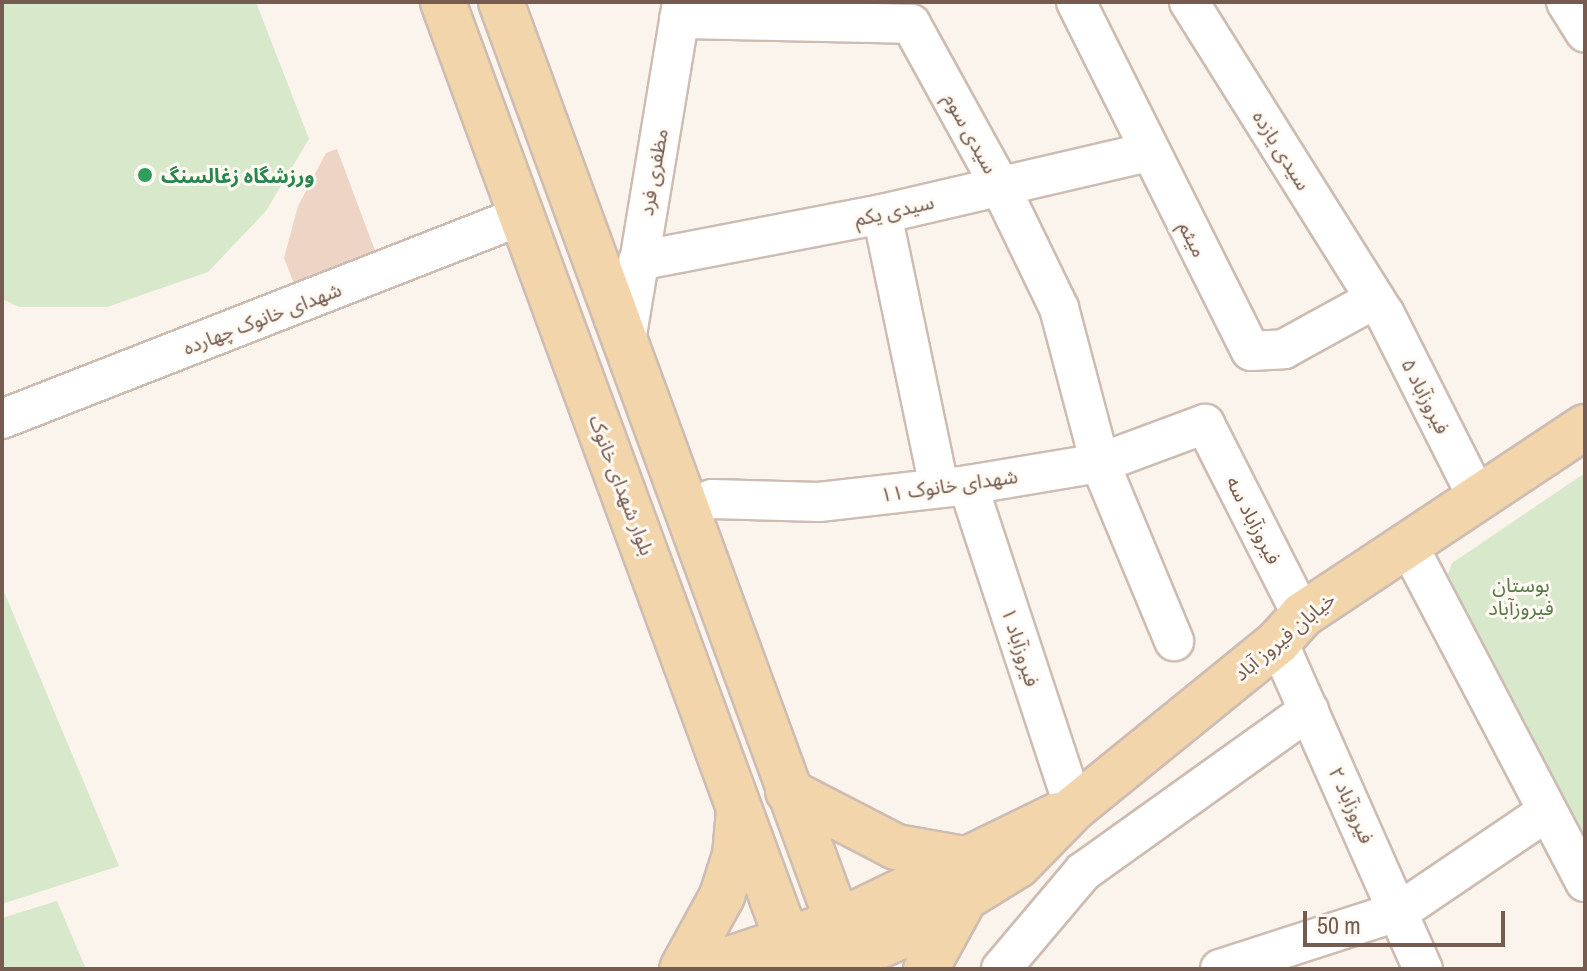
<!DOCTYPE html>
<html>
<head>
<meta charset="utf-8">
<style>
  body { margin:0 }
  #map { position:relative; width:1587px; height:971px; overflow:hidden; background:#fbf4ec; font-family:"Archivo Narrow","Noto Sans Arabic",sans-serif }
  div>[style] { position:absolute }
  .green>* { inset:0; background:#d8e8ca }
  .building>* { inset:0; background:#eed4c5 }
  .roads { filter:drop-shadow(2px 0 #cdbcb2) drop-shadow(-2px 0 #cdbcb2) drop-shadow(0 2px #cdbcb2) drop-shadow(0 -2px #cdbcb2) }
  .minor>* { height:38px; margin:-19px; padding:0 19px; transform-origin:19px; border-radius:19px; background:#fff }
  .major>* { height:44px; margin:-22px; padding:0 22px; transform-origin:22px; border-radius:22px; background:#f3d5ab }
  .dots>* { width:22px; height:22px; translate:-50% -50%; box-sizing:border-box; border:4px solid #fef9f2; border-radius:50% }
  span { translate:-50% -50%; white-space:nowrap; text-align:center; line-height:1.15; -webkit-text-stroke:6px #fef9f2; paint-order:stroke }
  .street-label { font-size:20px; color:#755b50 }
  .leisure-label { font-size:20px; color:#27864d; font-weight:700 }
  .left { translate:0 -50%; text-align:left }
  .park-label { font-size:20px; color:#597949 }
  .frame { position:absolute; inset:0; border:4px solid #755b50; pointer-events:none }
  .scale { position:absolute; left:1303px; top:911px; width:202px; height:36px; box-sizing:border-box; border:4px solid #755b50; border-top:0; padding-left:10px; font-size:24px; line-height:28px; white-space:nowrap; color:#755b50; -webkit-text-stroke:6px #fef9f2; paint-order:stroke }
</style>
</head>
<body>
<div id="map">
  <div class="green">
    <i style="clip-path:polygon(2px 2px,256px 2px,309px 139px,266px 211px,208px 272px,107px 307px,19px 307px,2px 299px)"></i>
    <i style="clip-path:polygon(1585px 473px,1585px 847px,1443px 587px,1452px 563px)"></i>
    <i style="clip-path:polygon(2px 587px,119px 866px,2px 904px)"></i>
    <i style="clip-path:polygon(57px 901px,86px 969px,2px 969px,2px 918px)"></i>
  </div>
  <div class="building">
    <i style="clip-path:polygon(337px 149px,377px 256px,300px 299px,284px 258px,298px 206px,326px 153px)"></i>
  </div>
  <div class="roads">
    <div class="minor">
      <i style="left:1076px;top:2px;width:390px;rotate:63.4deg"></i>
      <i style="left:1251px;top:351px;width:33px;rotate:-3deg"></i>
      <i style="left:1284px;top:349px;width:104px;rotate:-28.8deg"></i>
      <i style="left:1189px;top:2px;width:368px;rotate:57.9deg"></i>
      <i style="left:1385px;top:314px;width:203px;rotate:63.3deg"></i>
      <i style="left:1566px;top:2px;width:36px;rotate:58deg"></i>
      <i style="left:679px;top:19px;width:232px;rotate:1.2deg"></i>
      <i style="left:911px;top:24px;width:183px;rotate:61.2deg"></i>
      <i style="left:999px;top:184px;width:138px;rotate:64.2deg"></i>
      <i style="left:1059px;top:308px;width:160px;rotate:75.2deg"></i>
      <i style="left:1100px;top:463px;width:193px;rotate:67.4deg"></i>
      <i style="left:882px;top:214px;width:279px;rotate:78.2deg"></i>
      <i style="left:638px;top:261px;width:248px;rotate:-10.9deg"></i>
      <i style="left:882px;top:214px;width:273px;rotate:-13.1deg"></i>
      <i style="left:626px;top:341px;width:344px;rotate:-80.6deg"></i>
      <i style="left:2px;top:419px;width:557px;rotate:-21.36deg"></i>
      <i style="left:968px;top:485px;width:340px;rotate:71.8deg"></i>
      <i style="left:686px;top:508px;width:28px;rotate:-19deg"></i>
      <i style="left:712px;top:499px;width:107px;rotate:1.6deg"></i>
      <i style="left:819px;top:502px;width:150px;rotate:-6.5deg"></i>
      <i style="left:968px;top:485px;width:134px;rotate:-9.5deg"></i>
      <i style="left:1100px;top:463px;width:112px;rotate:-20.4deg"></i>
      <i style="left:1205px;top:424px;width:214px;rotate:63.1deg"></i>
      <i style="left:1407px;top:543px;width:383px;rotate:62.3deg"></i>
      <i style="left:1278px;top:642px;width:358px;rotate:66.1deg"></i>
      <i style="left:1001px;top:969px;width:127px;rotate:-49.8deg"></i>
      <i style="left:1083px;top:872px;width:278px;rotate:-35.6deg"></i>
      <i style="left:1220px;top:969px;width:189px;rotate:-17.9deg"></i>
      <i style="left:1400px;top:911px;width:175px;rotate:-34.1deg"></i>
    </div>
    <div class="major">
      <i style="left:443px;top:2px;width:1030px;rotate:69.84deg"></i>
      <i style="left:501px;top:2px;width:1030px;rotate:69.89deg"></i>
      <i style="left:788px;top:791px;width:122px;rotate:27.4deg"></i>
      <i style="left:896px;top:847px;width:69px;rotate:10deg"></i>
      <i style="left:682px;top:969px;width:83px;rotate:-61.3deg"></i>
      <i style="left:722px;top:896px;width:43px;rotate:-72.4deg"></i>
      <i style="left:735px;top:855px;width:45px;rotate:-84.9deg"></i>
      <i style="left:700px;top:969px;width:144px;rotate:-18.7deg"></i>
      <i style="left:836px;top:923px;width:246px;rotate:-26deg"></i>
      <i style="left:828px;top:969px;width:88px;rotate:-24.2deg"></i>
      <i style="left:908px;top:933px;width:129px;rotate:-31.7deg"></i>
      <i style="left:1018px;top:865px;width:80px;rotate:-45.5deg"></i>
      <i style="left:1074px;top:808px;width:263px;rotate:-39.1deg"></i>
      <i style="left:1278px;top:642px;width:36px;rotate:-48deg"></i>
      <i style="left:1302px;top:615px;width:340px;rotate:-33.6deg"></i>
      <i style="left:926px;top:969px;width:73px;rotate:-61.3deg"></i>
    </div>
  </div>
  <div class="dots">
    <i style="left:145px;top:175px;background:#2e9e5b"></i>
  </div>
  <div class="street-label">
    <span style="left:971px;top:133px;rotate:61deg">سیدی سوم</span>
    <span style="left:1282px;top:150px;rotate:58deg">سیدی یازده</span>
    <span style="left:653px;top:172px;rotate:-80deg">مظفری فرد</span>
    <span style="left:894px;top:210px;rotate:-13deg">سیدی یکم</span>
    <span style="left:1193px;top:239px;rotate:63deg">میثم</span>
    <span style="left:262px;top:318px;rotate:-21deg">شهدای خانوک چهارده</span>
    <span style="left:1426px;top:396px;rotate:63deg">فیروزآباد ۵</span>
    <span style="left:622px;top:485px;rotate:69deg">بلوار شهدای خانوک</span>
    <span style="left:949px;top:485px;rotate:-8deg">شهدای خانوک ۱۱</span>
    <span style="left:1254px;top:520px;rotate:63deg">فیروزآباد سه</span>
    <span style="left:1284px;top:636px;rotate:-40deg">خیابان فیروز آباد</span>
    <span style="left:1021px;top:647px;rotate:72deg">فیروزآباد ۱</span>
    <span style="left:1352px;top:805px;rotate:66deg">فیروزآباد ۲</span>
  </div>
  <div class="leisure-label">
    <span class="left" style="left:161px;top:175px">ورزشگاه زغالسنگ</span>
  </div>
  <div class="park-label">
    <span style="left:1521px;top:596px">بوستان<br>فیروزآباد</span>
  </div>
  <div class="frame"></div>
  <div class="scale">50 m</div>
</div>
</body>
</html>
